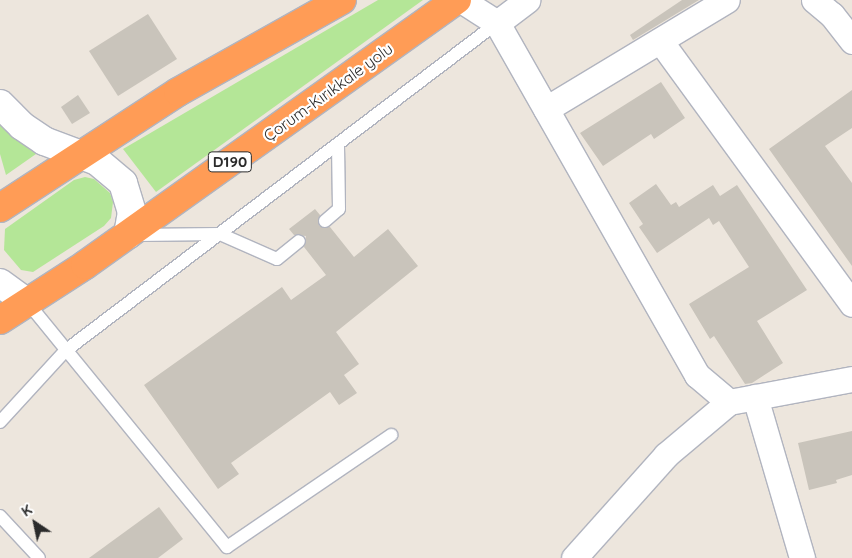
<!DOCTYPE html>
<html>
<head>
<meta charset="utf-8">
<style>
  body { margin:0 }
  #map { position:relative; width:852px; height:558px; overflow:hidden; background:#ede6dd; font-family:Quicksand,sans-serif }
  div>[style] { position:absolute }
  .green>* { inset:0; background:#b4e697 }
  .building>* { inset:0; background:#c9c4bb }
  .roads { filter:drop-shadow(1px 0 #b1b4bf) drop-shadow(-1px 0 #b1b4bf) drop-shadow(0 1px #b1b4bf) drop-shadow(0 -1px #b1b4bf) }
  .lane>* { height:12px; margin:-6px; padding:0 6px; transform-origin:6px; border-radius:6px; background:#fff }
  .street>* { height:25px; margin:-12.5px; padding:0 12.5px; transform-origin:12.5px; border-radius:12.5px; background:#fff }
  .secondary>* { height:28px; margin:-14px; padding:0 14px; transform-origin:14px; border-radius:14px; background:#fff }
  .highway>* { height:28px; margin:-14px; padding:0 14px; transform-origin:14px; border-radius:14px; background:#ff9c56 }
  span { translate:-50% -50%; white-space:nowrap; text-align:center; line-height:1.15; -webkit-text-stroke:4.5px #fff; paint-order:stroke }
  .shield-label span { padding:1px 4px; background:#fff; border:1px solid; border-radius:4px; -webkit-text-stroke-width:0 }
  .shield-label { font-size:15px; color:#2b2b2b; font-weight:700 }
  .street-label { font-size:16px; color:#2b2b2b }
  .north { position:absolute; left:10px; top:498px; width:50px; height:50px; -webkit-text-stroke:4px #fff; paint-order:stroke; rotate:326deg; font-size:14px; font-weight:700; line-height:20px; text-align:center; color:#2b2b2b }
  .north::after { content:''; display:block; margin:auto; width:18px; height:22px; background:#2b2b2b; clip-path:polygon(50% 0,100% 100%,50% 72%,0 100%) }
</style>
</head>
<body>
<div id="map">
  <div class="green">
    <i style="clip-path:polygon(378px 0,423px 0,156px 192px,123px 149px)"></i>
    <i style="clip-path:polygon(0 117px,36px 154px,6px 175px,0 154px)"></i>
    <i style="clip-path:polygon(85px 177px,94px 179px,110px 193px,113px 202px,111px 218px,104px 226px,33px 272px,21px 270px,4px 250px,5px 229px,74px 180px)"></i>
  </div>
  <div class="building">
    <i style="clip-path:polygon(682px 0,699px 0,633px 40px,630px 35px)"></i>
    <i style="clip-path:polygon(148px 14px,177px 59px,118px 96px,89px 51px)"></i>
    <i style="clip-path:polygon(661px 82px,685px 118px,654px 139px,651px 134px,603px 166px,580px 133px)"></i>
    <i style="clip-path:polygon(852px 90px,852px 128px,825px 146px,852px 183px,852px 266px,769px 149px)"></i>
    <i style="clip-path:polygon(78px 95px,90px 113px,72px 124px,61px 107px)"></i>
    <i style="clip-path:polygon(656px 184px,671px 205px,676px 202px,679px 207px,713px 185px,720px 196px,737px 185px,807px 290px,757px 321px,783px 363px,752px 383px,745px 384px,714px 336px,710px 339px,689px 304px,749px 267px,719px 221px,713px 225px,709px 218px,657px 253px,639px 227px,643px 224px,629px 203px)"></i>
    <i style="clip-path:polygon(315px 209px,320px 215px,319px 226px,330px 227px,354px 257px,388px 229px,418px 266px,336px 332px,359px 364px,344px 375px,357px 393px,339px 405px,330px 392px,231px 463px,239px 474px,218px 489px,144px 385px,282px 287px,291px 300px,326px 275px,304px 247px,306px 236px,294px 235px,289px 229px)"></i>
    <i style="clip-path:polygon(852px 431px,852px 475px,836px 480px,837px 483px,809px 490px,798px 443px)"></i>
    <i style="clip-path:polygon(159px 507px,183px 539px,158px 558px,89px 558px)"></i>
  </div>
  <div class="roads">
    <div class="lane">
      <i style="left:325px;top:221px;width:18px;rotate:-41deg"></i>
      <i style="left:339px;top:209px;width:65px;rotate:-90.9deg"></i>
      <i style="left:136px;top:235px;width:84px;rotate:-0.7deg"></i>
      <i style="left:220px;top:234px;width:62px;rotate:23.7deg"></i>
      <i style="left:277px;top:259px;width:28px;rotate:-39deg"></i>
      <i style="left:28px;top:303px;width:315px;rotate:50.8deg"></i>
      <i style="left:227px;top:547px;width:199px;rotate:-34.3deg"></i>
      <i style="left:0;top:422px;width:96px;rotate:-47.5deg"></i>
      <i style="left:65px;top:351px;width:542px;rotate:-37.21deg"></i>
      <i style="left:0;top:516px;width:57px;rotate:47.1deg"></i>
    </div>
    <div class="street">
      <i style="left:461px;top:0;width:43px;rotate:32.6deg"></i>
      <i style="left:497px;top:23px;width:405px;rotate:60.4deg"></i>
      <i style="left:697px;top:375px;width:42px;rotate:40.2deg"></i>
      <i style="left:729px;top:402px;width:125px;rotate:-10.6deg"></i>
      <i style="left:814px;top:0;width:23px;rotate:40deg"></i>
      <i style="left:832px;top:15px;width:33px;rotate:52deg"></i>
      <i style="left:497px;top:23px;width:38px;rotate:-37deg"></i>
      <i style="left:661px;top:42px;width:324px;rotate:53.9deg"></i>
      <i style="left:546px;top:109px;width:211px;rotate:-31.1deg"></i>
      <i style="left:755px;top:397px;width:168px;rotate:73.7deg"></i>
      <i style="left:574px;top:558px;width:138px;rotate:-48.2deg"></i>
      <i style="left:666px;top:455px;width:82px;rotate:-40.1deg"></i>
    </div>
    <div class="secondary">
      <i style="left:0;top:104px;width:31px;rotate:45deg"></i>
      <i style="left:22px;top:126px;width:27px;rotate:34deg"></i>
      <i style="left:44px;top:141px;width:57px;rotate:20.7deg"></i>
      <i style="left:97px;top:161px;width:34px;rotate:40deg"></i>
      <i style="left:123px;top:183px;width:30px;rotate:73deg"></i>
      <i style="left:132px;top:212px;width:23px;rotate:100deg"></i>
      <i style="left:0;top:283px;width:34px;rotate:36deg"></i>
    </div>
    <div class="highway">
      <i style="left:0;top:208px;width:212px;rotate:-33.1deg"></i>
      <i style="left:178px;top:92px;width:188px;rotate:-29.3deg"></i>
      <i style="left:0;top:320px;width:101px;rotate:-32.9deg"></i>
      <i style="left:85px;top:265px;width:457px;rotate:-35.5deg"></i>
    </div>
  </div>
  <div class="shield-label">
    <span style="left:230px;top:162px">D190</span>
  </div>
  <div class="street-label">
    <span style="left:328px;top:92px;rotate:-36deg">Çorum-Kırıkkale yolu</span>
  </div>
  <div class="north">K</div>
</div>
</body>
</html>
